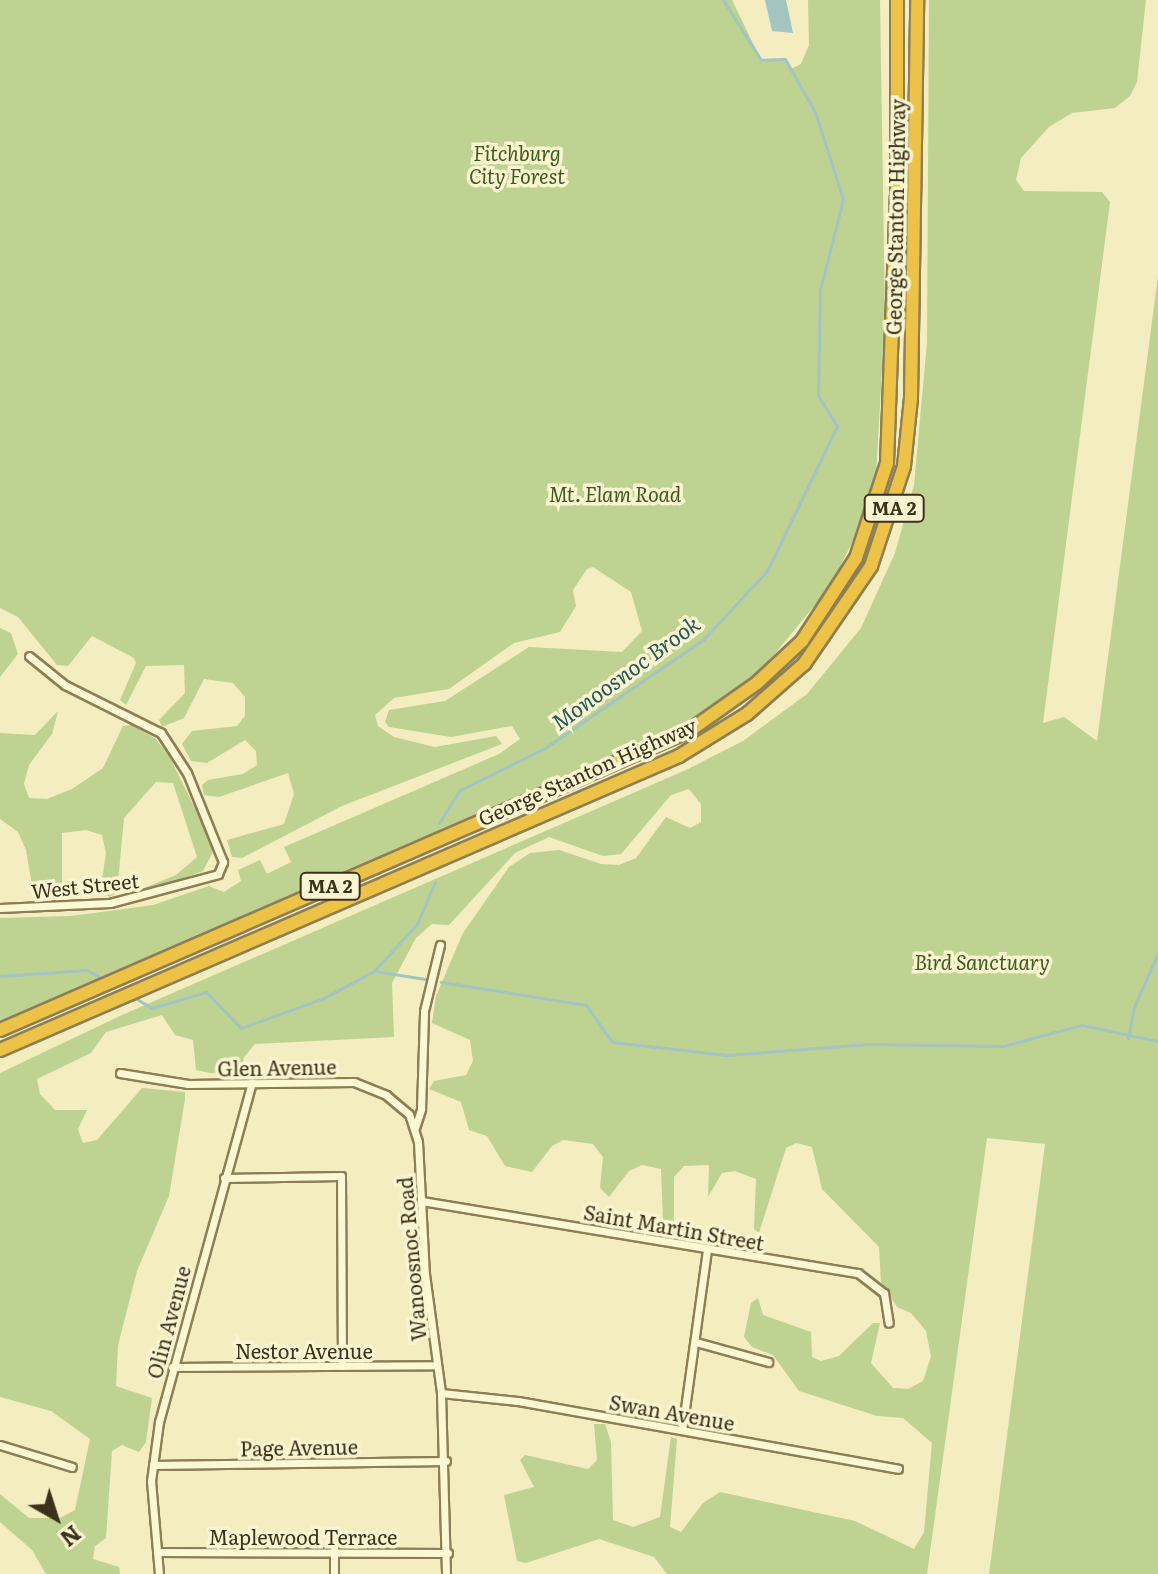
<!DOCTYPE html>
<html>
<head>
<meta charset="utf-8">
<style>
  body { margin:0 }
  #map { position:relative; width:1158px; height:1574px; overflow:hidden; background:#f3edc0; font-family:Literata,serif }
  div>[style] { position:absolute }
  .green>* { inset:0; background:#bed292 }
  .water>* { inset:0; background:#a3c4c1 }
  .stream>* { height:3px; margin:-1.5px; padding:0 1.5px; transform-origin:1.5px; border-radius:1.5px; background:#a3c4c1 }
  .roads { filter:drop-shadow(2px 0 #8e7e55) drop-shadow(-2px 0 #8e7e55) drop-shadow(0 2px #8e7e55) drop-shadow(0 -2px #8e7e55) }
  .street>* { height:7px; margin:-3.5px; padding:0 3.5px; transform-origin:3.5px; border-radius:3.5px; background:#fcf8d4 }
  .highway>* { height:12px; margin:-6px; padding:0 6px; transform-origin:6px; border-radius:6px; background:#ecc346 }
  span { translate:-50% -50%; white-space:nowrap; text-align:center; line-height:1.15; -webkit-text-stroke:7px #f9f5d0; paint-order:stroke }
  .shield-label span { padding:2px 6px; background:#f9f5d0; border:2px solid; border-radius:6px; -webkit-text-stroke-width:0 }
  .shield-label { font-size:18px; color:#3c311c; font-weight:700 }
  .park-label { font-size:20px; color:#405b20; font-style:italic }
  .street-label { font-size:20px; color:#3c311c }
  .water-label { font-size:22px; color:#29575d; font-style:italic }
  .north { position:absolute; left:16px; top:1478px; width:80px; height:80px; -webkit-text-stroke:6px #f9f5d0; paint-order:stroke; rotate:141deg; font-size:22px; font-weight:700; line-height:32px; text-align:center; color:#3c311c }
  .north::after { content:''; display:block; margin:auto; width:28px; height:36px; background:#3c311c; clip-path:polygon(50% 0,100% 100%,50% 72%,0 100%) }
</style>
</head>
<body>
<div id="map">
  <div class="green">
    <i style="clip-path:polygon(0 0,732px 0,761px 60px,785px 59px,791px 69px,801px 64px,809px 45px,808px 0,880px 0,885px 316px,876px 475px,859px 529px,829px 588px,759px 673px,719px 704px,648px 743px,0 1021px,0 918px,71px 916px,153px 905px,209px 886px,224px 892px,241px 881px,238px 870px,260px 860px,267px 874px,291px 862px,284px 847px,499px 754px,520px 739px,512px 726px,451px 737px,389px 727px,385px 722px,389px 710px,445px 701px,529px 647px,622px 652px,642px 631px,631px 592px,593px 567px,587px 569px,573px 590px,576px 606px,560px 632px,514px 643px,449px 689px,394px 698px,375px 715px,378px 726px,394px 737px,435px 747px,496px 736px,502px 744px,342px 806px,242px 858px,232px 857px,227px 840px,284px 824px,294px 794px,288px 773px,219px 797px,204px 795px,202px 785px,208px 780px,243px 774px,257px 765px,256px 751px,245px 740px,207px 763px,191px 761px,182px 744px,192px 731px,237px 726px,245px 716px,245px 697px,233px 683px,204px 679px,184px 718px,162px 727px,159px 720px,185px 693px,184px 665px,146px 666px,126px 705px,120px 700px,136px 663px,134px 658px,92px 636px,68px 666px,57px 665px,18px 617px,0 608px)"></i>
    <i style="clip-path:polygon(929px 0,1146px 0,1137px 82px,1130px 96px,1115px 108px,1072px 113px,1049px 127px,1021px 158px,1016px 180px,1024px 191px,1102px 192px,1110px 202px,1043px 723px,1064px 717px,1097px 741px,1158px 276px,1158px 1574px,989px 1574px,1045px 1144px,987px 1138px,927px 1574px,667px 1574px,654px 1557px,599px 1539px,526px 1563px,517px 1561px,504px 1495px,534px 1487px,520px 1460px,525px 1455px,588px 1469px,597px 1460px,594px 1424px,605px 1424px,611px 1442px,613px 1520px,633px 1527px,660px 1517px,671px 1437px,677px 1439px,670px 1527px,681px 1532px,703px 1503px,720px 1492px,855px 1521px,914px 1549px,924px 1532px,932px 1443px,903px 1418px,877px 1416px,799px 1391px,773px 1355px,752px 1347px,744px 1337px,751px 1303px,758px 1298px,763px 1315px,811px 1332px,812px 1357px,821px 1361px,839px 1356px,873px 1323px,880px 1323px,871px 1363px,893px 1388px,908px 1389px,923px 1381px,931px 1357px,926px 1331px,911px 1313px,897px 1307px,881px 1282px,879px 1247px,822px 1189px,812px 1147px,796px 1143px,786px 1148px,759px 1233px,754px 1229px,756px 1179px,735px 1171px,722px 1173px,708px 1197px,709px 1165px,684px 1166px,674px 1177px,674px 1227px,669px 1231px,663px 1221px,661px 1169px,642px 1165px,629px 1171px,609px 1197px,600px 1188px,603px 1157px,593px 1144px,563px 1140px,552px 1146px,532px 1172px,505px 1166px,487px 1136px,469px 1130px,461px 1102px,429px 1089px,434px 1081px,466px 1075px,473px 1061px,470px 1040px,432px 1023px,436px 996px,463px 933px,509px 867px,530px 853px,559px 850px,601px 864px,619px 865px,636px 858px,666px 817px,690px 828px,701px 822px,701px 804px,689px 789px,671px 795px,621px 854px,603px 856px,549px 837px,515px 853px,449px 925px,432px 924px,416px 938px,392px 983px,394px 1037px,255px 1044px,244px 1057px,242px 1073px,210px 1073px,196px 1070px,193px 1040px,175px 1035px,162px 1015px,106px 1032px,91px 1053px,37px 1079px,40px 1094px,55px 1110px,87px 1110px,78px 1129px,83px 1143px,97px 1140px,142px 1088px,185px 1092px,185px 1099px,169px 1196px,137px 1271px,118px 1345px,116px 1386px,152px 1398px,146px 1442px,139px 1452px,122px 1445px,112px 1451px,106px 1538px,95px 1546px,93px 1559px,119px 1567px,120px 1574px,46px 1574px,32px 1550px,0 1522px,0 1494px,29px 1518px,60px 1518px,75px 1510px,90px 1439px,51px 1411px,0 1397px,0 1073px,122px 1015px,686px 770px,743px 741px,807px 694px,861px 628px,895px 553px,914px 485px,927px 342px)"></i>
    <i style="clip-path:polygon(0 628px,11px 633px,18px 654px,0 677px)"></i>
    <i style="clip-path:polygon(58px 711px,52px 734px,29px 765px,24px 784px,29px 798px,47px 799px,72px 789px,103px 768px,123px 726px,132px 725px,156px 739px,170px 758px,195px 808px,214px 850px,203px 871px,141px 894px,139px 890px,176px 875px,197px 857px,173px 783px,156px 782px,124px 818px,117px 892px,110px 897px,100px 893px,106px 853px,102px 835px,86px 830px,62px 833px,62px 889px,46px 901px,34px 897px,26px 850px,18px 832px,0 819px,0 733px,35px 735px)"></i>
  </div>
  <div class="water">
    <i style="clip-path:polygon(765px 0,786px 0,793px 33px,772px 31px)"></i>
  </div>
  <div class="stream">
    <i style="left:439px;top:823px;width:39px;rotate:-58deg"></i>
    <i style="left:460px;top:790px;width:95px;rotate:-26.3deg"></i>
    <i style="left:545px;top:748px;width:191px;rotate:-34.4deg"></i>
    <i style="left:703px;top:640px;width:94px;rotate:-47.2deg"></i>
    <i style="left:767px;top:571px;width:161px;rotate:-64.2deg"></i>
    <i style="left:837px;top:426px;width:36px;rotate:-122deg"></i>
    <i style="left:818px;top:395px;width:105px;rotate:-88.9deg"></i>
    <i style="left:820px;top:290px;width:94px;rotate:-75.8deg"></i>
    <i style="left:843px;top:199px;width:91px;rotate:-107.8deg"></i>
    <i style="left:815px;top:112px;width:61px;rotate:-119.5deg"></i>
    <i style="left:785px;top:59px;width:24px;rotate:178deg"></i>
    <i style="left:761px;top:60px;width:71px;rotate:-122.3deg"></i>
    <i style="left:374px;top:971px;width:52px;rotate:8.9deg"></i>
    <i style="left:0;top:976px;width:87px;rotate:-3.9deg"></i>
    <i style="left:87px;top:970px;width:21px;rotate:29deg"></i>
    <i style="left:441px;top:982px;width:147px;rotate:9deg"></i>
    <i style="left:586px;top:1005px;width:45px;rotate:54.9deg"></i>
    <i style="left:612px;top:1042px;width:116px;rotate:6.4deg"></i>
    <i style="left:727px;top:1055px;width:142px;rotate:-4.4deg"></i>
    <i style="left:869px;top:1044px;width:134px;rotate:0.9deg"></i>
    <i style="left:1003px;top:1046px;width:82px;rotate:-14.9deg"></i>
    <i style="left:1082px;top:1025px;width:78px;rotate:11.9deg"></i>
    <i style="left:132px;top:996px;width:23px;rotate:31deg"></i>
    <i style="left:152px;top:1008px;width:56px;rotate:-16.5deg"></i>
    <i style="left:206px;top:992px;width:50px;rotate:45.8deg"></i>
    <i style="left:241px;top:1028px;width:88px;rotate:-19.9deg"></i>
    <i style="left:324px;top:998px;width:57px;rotate:-28.4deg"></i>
    <i style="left:374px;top:971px;width:64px;rotate:-47.5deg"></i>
    <i style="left:417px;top:924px;width:46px;rotate:-66.8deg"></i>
    <i style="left:1128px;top:1038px;width:32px;rotate:-79deg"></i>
    <i style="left:1134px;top:1007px;width:59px;rotate:-66deg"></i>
  </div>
  <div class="roads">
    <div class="street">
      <i style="left:0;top:908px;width:110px;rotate:-2.6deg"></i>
      <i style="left:110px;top:903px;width:112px;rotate:-15deg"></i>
      <i style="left:218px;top:874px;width:13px;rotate:-67deg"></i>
      <i style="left:223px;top:862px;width:96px;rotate:-112deg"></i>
      <i style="left:187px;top:773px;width:48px;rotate:-123deg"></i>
      <i style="left:161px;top:733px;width:107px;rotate:-153.4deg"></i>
      <i style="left:65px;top:685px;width:46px;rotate:-141.1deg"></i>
      <i style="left:120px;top:1073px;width:69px;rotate:9.2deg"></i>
      <i style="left:188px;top:1084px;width:166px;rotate:-0.7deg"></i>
      <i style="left:354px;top:1082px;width:35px;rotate:22deg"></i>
      <i style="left:386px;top:1095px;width:30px;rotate:40deg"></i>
      <i style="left:409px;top:1114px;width:29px;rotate:72deg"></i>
      <i style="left:418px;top:1142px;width:132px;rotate:87deg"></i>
      <i style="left:425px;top:1274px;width:120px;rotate:82.3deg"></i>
      <i style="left:441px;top:1393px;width:181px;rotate:88.4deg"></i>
      <i style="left:415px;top:1128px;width:20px;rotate:-72deg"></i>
      <i style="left:421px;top:1109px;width:98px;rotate:-88.2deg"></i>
      <i style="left:424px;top:1011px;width:68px;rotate:-76.4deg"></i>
      <i style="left:224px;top:1178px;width:117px;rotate:-1deg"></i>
      <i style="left:341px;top:1176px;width:190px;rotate:89.7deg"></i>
      <i style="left:422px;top:1201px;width:442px;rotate:9.4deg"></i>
      <i style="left:858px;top:1273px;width:33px;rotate:38deg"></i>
      <i style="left:884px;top:1293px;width:30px;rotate:81deg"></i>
      <i style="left:696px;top:1342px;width:75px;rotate:15.5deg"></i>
      <i style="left:172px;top:1367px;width:265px;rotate:-0.4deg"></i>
      <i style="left:441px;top:1393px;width:77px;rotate:5.9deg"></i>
      <i style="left:518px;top:1401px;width:386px;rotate:10.1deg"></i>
      <i style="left:682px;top:1430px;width:183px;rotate:-82.1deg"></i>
      <i style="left:0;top:1445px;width:75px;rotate:17deg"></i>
      <i style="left:153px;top:1465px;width:293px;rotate:-0.8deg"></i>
      <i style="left:157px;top:1552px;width:291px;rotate:0.2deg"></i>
      <i style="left:159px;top:1574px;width:93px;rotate:-94.9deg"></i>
      <i style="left:151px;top:1481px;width:60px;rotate:-82.3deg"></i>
      <i style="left:159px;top:1422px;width:352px;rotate:-74.7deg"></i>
      <i style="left:334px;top:1574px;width:25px;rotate:-90deg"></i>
    </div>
    <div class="highway">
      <i style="left:0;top:1030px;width:751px;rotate:-23.46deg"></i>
      <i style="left:689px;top:731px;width:83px;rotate:-35.2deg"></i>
      <i style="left:757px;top:683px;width:62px;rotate:-43deg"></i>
      <i style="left:802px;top:641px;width:99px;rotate:-57deg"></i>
      <i style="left:856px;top:558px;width:100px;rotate:-71.9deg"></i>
      <i style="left:887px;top:463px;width:267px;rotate:-87.9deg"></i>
      <i style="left:897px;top:196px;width:196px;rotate:-90deg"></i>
      <i style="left:0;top:1050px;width:740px;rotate:-23.41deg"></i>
      <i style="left:679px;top:756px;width:80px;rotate:-31.7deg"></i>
      <i style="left:747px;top:714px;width:76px;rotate:-41.3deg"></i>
      <i style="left:804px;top:664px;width:119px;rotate:-55.6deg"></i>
      <i style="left:871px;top:566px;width:105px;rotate:-71.7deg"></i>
      <i style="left:904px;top:466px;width:68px;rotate:-84.1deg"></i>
      <i style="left:911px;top:398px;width:398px;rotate:-89.1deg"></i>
    </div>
  </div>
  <div class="shield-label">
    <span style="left:894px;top:508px">MA 2</span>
    <span style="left:330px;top:886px">MA 2</span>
  </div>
  <div class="park-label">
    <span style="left:517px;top:164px">Fitchburg<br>City Forest</span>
    <span style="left:615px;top:493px">Mt. Elam Road</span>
    <span style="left:982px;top:961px">Bird Sanctuary</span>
  </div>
  <div class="street-label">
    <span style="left:895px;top:217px;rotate:-89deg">George Stanton Highway</span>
    <span style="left:587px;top:771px;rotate:-24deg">George Stanton Highway</span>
    <span style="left:85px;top:885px;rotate:-6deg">West Street</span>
    <span style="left:277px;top:1067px;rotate:-1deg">Glen Avenue</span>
    <span style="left:674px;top:1227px;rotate:10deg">Saint Martin Street</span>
    <span style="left:411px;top:1259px;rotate:-95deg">Wanoosnoc Road</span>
    <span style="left:168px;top:1322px;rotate:-75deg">Olin Avenue</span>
    <span style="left:304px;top:1350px">Nestor Avenue</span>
    <span style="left:672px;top:1412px;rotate:10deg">Swan Avenue</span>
    <span style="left:299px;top:1447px;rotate:-1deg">Page Avenue</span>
    <span style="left:303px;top:1536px">Maplewood Terrace</span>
  </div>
  <div class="water-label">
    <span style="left:625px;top:672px;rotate:-36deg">Monoosnoc Brook</span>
  </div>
  <div class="north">N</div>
</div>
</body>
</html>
